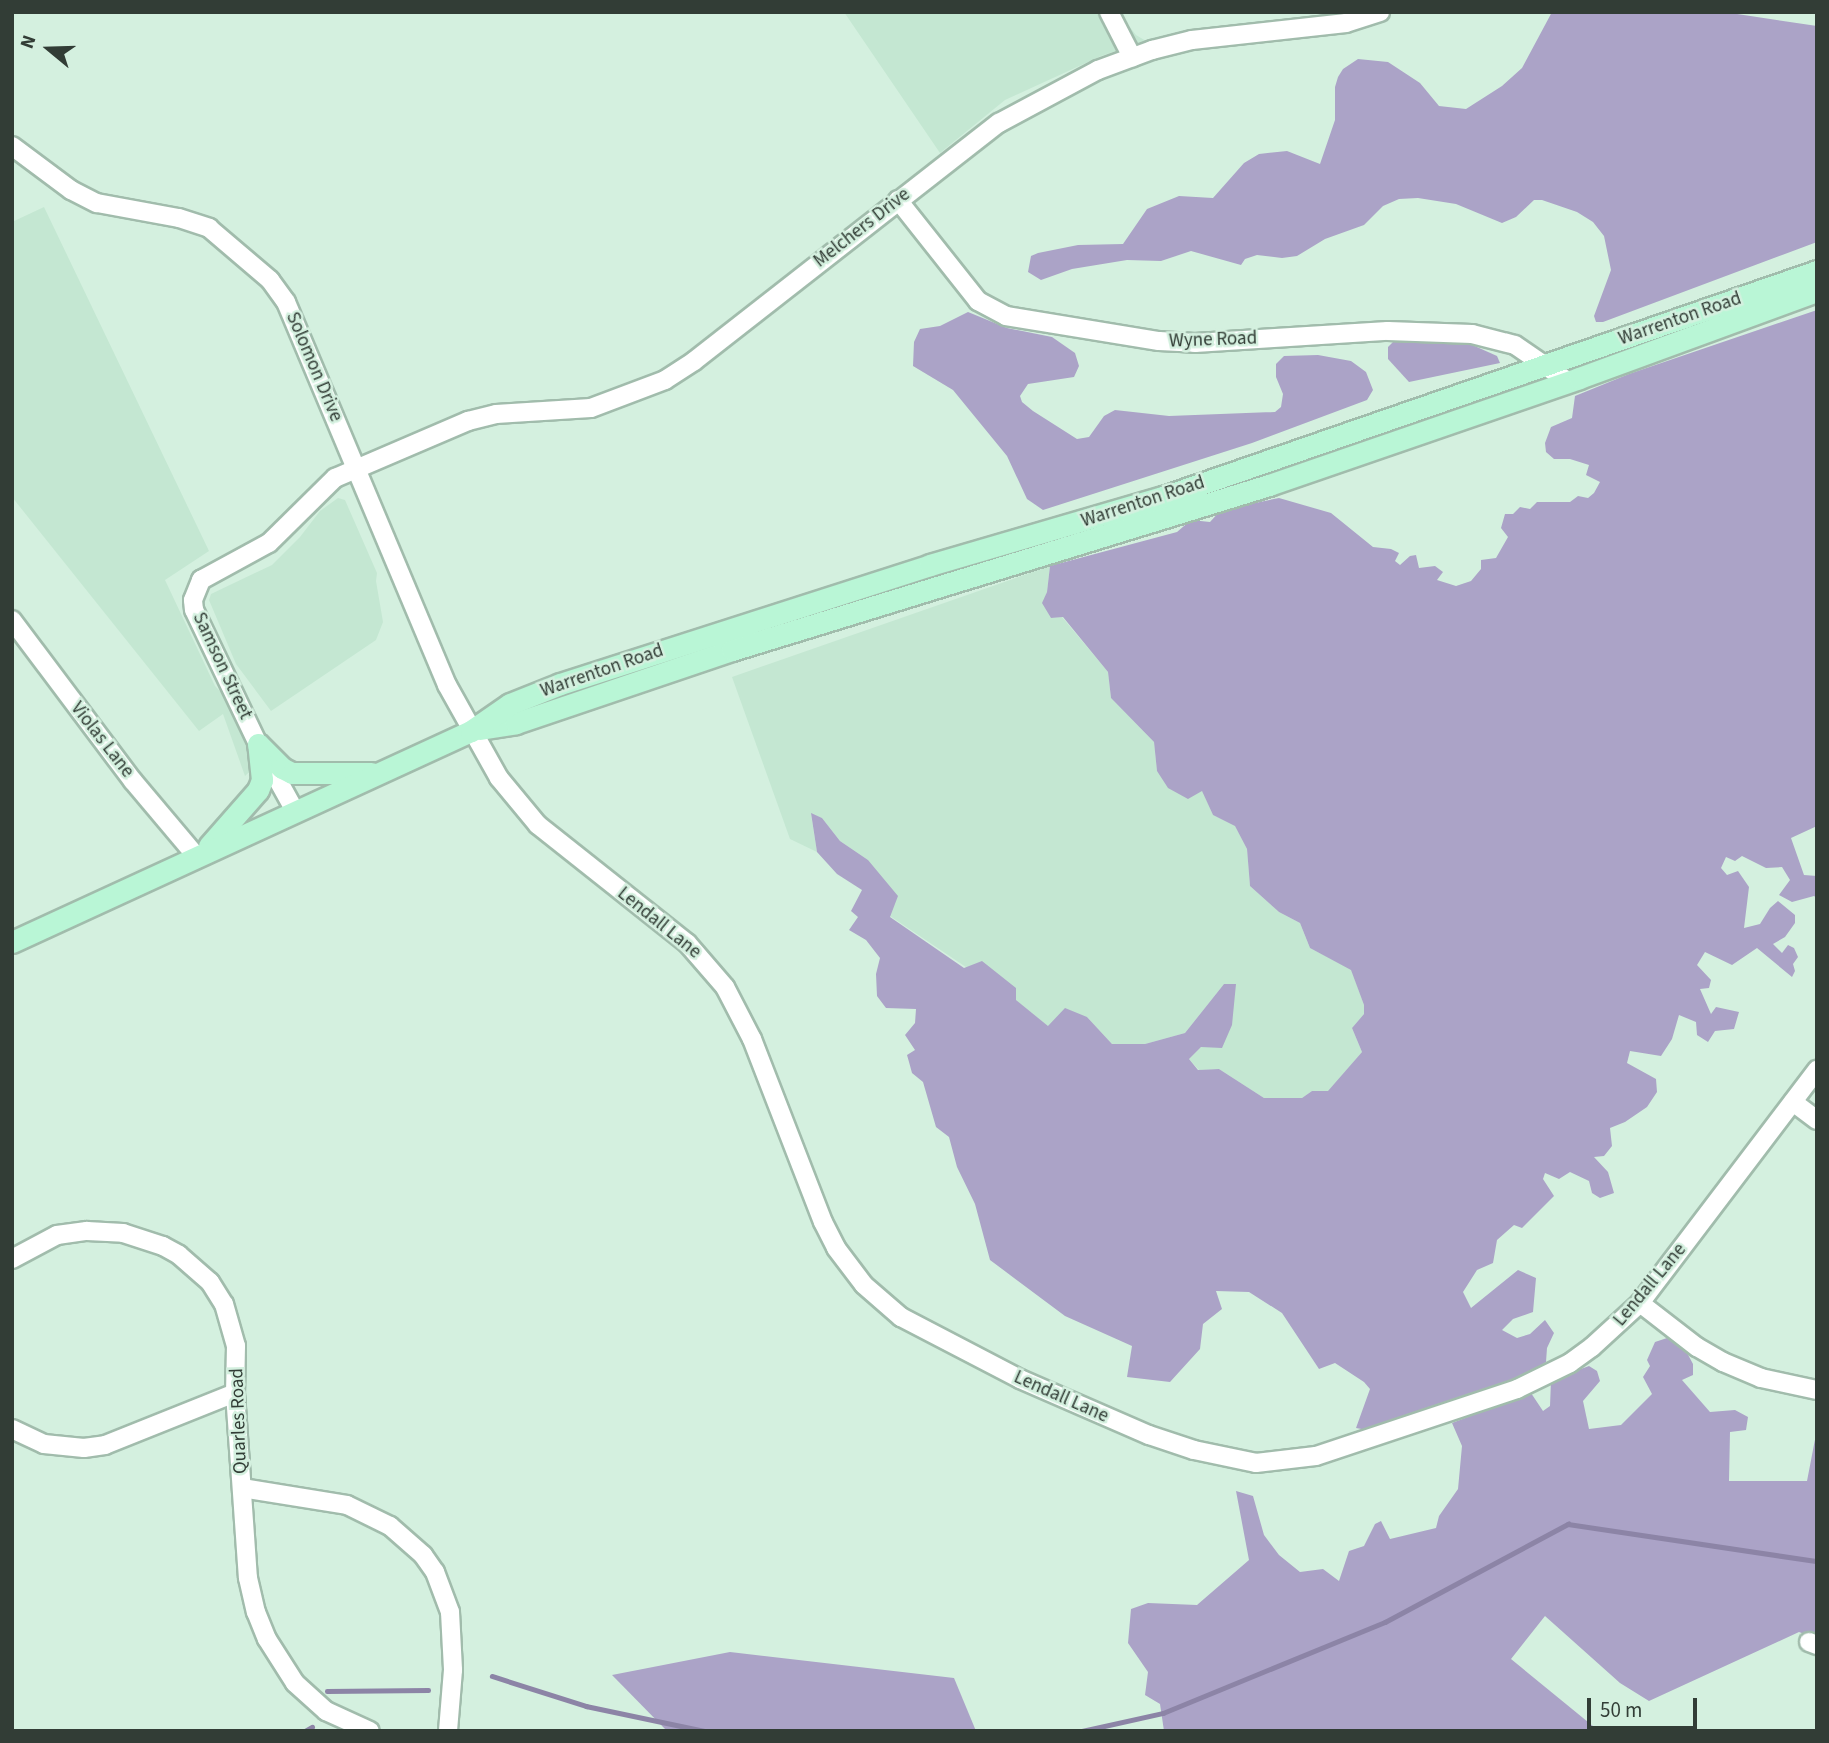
<!DOCTYPE html>
<html>
<head>
<meta charset="utf-8">
<style>
  body { margin:0 }
  #map { position:relative; width:1829px; height:1743px; overflow:hidden; background:#d4f0df; font-family:"Source Sans 3",sans-serif }
  div>[style] { position:absolute }
  .built>* { inset:0; background:#c4e7d2 }
  .forest>* { inset:0; background:#aba3c7 }
  .stream>* { height:4.5px; margin:-2.25px; padding:0 2.25px; transform-origin:2.25px; border-radius:2.25px; background:#8c84a6 }
  .roads { filter:drop-shadow(2px 0 #a1bcac) drop-shadow(-2px 0 #a1bcac) drop-shadow(0 2px #a1bcac) drop-shadow(0 -2px #a1bcac) }
  .minor>* { height:18px; margin:-9px; padding:0 9px; transform-origin:9px; border-radius:9px; background:#fff }
  .major>* { height:21px; margin:-10.5px; padding:0 10.5px; transform-origin:10.5px; border-radius:10.5px; background:#b9f6d6 }
  span { translate:-50% -50%; white-space:nowrap; text-align:center; line-height:1.15; -webkit-text-stroke:5px #d4f0df; paint-order:stroke }
  .street-label { font-size:19px; color:#323d36 }
  .frame { position:absolute; inset:0; border:14px solid #323d36; pointer-events:none }
  .north { position:absolute; left:14px; top:14px; width:70px; height:70px; -webkit-text-stroke:5px #d4f0df; paint-order:stroke; rotate:289deg; font-size:19px; font-weight:700; line-height:28px; text-align:center; color:#323d36 }
  .north::after { content:''; display:block; margin:auto; width:24px; height:32px; background:#323d36; clip-path:polygon(50% 0,100% 100%,50% 72%,0 100%) }
  .scale { position:absolute; left:1587px; top:1698px; width:110px; height:32px; box-sizing:border-box; border:4px solid #323d36; border-top:0; padding-left:9px; font-size:21px; line-height:24px; white-space:nowrap; color:#323d36; -webkit-text-stroke:5px #d4f0df; paint-order:stroke }
</style>
</head>
<body>
<div id="map">
  <div class="built">
    <i style="clip-path:polygon(844px 12px,1118px 12px,1136px 35px,1146px 41px,1101px 56px,1005px 100px,940px 153px)"></i>
    <i style="clip-path:polygon(44px 207px,209px 551px,165px 580px,215px 686px,275px 748px,245px 776px,223px 714px,199px 731px,12px 497px,12px 222px)"></i>
    <i style="clip-path:polygon(338px 498px,345px 500px,377px 573px,376px 581px,383px 622px,376px 640px,271px 711px,236px 664px,209px 600px,211px 594px,272px 565px,300px 537px,320px 511px)"></i>
    <i style="clip-path:polygon(1050px 566px,1047px 592px,1043px 603px,1051px 618px,1062px 617px,1108px 672px,1111px 698px,1154px 742px,1157px 771px,1202px 790px,1213px 815px,1235px 825px,1247px 849px,1250px 886px,1279px 912px,1300px 923px,1310px 948px,1351px 969px,1364px 1005px,1364px 1014px,1352px 1028px,1362px 1052px,1328px 1092px,1312px 1091px,1302px 1098px,1264px 1098px,1219px 1069px,1199px 1070px,1189px 1059px,1201px 1047px,1224px 984px,1185px 1033px,1145px 1044px,1112px 1044px,1087px 1017px,1049px 1027px,1015px 1000px,890px 916px,868px 860px,840px 841px,822px 818px,811px 814px,817px 852px,790px 839px,732px 677px)"></i>
  </div>
  <div class="forest">
    <i style="clip-path:polygon(1552px 12px,1724px 12px,1817px 26px,1817px 242px,1603px 322px,1596px 322px,1594px 316px,1611px 270px,1604px 236px,1593px 222px,1577px 212px,1542px 200px,1534px 200px,1516px 217px,1502px 223px,1456px 204px,1418px 198px,1399px 199px,1383px 206px,1364px 225px,1325px 239px,1297px 256px,1282px 258px,1257px 255px,1245px 259px,1241px 265px,1191px 251px,1161px 261px,1127px 260px,1072px 269px,1041px 280px,1028px 272px,1031px 256px,1038px 253px,1078px 245px,1123px 244px,1147px 209px,1179px 196px,1213px 198px,1244px 163px,1259px 154px,1287px 151px,1320px 164px,1335px 120px,1335px 87px,1338px 77px,1343px 69px,1358px 59px,1388px 62px,1420px 83px,1439px 106px,1466px 109px,1502px 86px,1522px 68px)"></i>
    <i style="clip-path:polygon(1817px 310px,1817px 826px,1791px 838px,1804px 875px,1817px 876px,1817px 898px,1814px 896px,1792px 902px,1779px 895px,1790px 880px,1782px 867px,1766px 868px,1742px 856px,1735px 861px,1726px 857px,1721px 868px,1727px 875px,1738px 871px,1749px 887px,1744px 928px,1760px 924px,1770px 908px,1778px 901px,1795px 915px,1795px 923px,1785px 937px,1773px 944px,1782px 953px,1788px 945px,1794px 948px,1798px 957px,1793px 964px,1795px 971px,1792px 977px,1757px 948px,1732px 965px,1705px 952px,1697px 965px,1711px 980px,1709px 988px,1700px 989px,1711px 1014px,1716px 1007px,1739px 1012px,1734px 1029px,1715px 1031px,1708px 1042px,1697px 1035px,1696px 1022px,1679px 1015px,1672px 1039px,1661px 1056px,1630px 1051px,1627px 1063px,1656px 1079px,1657px 1092px,1647px 1107px,1625px 1122px,1610px 1128px,1612px 1146px,1604px 1156px,1594px 1157px,1608px 1172px,1614px 1193px,1600px 1198px,1592px 1193px,1589px 1181px,1570px 1172px,1559px 1179px,1545px 1173px,1543px 1179px,1554px 1196px,1522px 1228px,1514px 1225px,1497px 1240px,1493px 1263px,1477px 1270px,1463px 1292px,1471px 1308px,1518px 1270px,1536px 1278px,1533px 1312px,1513px 1319px,1502px 1330px,1517px 1338px,1530px 1334px,1545px 1320px,1554px 1333px,1547px 1348px,1546px 1362px,1518px 1380px,1367px 1430px,1356px 1428px,1370px 1389px,1364px 1382px,1335px 1363px,1319px 1369px,1282px 1313px,1249px 1292px,1216px 1291px,1222px 1309px,1203px 1324px,1200px 1349px,1170px 1382px,1127px 1377px,1132px 1346px,1065px 1316px,990px 1260px,975px 1204px,957px 1167px,949px 1137px,936px 1127px,923px 1082px,912px 1073px,909px 1062px,907px 1055px,915px 1050px,905px 1035px,915px 1023px,916px 1009px,886px 1008px,877px 996px,876px 974px,880px 958px,866px 940px,849px 930px,858px 917px,851px 911px,862px 890px,837px 874px,817px 852px,811px 813px,822px 818px,840px 841px,868px 860px,898px 896px,890px 917px,964px 968px,982px 961px,1016px 988px,1016px 1000px,1048px 1026px,1065px 1008px,1087px 1017px,1112px 1044px,1145px 1044px,1185px 1033px,1224px 984px,1236px 984px,1232px 1025px,1222px 1048px,1201px 1047px,1189px 1059px,1198px 1070px,1219px 1069px,1264px 1098px,1302px 1098px,1312px 1091px,1328px 1091px,1362px 1052px,1352px 1028px,1364px 1014px,1364px 1005px,1351px 970px,1310px 948px,1300px 923px,1279px 912px,1250px 886px,1247px 849px,1235px 826px,1213px 815px,1202px 791px,1188px 799px,1168px 788px,1157px 771px,1154px 742px,1111px 698px,1108px 672px,1063px 617px,1051px 618px,1042px 603px,1047px 592px,1050px 566px,1177px 532px,1191px 520px,1210px 522px,1221px 510px,1279px 498px,1331px 513px,1373px 547px,1391px 549px,1399px 553px,1395px 561px,1400px 565px,1410px 556px,1416px 555px,1419px 568px,1435px 566px,1443px 572px,1437px 580px,1456px 586px,1471px 581px,1481px 569px,1481px 560px,1496px 558px,1508px 537px,1501px 528px,1505px 514px,1513px 514px,1520px 507px,1530px 509px,1537px 502px,1570px 502px,1578px 496px,1588px 498px,1594px 493px,1600px 482px,1586px 475px,1589px 465px,1570px 459px,1554px 459px,1546px 452px,1545px 443px,1551px 427px,1572px 418px,1575px 396px,1629px 374px)"></i>
    <i style="clip-path:polygon(968px 312px,1007px 328px,1052px 337px,1075px 353px,1079px 366px,1074px 377px,1028px 384px,1020px 396px,1022px 402px,1033px 411px,1077px 439px,1089px 437px,1104px 416px,1115px 410px,1169px 416px,1275px 412px,1281px 407px,1283px 394px,1276px 377px,1276px 364px,1284px 356px,1318px 355px,1351px 361px,1366px 372px,1373px 390px,1367px 400px,1252px 443px,1043px 510px,1027px 499px,1007px 456px,953px 390px,913px 366px,914px 342px,920px 329px,940px 326px)"></i>
    <i style="clip-path:polygon(1459px 339px,1497px 356px,1500px 363px,1409px 382px,1388px 359px,1388px 347px,1393px 342px)"></i>
    <i style="clip-path:polygon(1670px 1337px,1685px 1349px,1693px 1364px,1693px 1375px,1682px 1380px,1710px 1412px,1735px 1410px,1748px 1417px,1746px 1430px,1730px 1432px,1729px 1481px,1807px 1481px,1817px 1429px,1817px 1639px,1799px 1632px,1649px 1701px,1620px 1683px,1545px 1616px,1511px 1659px,1599px 1731px,1164px 1731px,1160px 1704px,1145px 1695px,1148px 1672px,1128px 1643px,1131px 1609px,1148px 1603px,1197px 1605px,1249px 1560px,1236px 1491px,1253px 1496px,1264px 1535px,1279px 1555px,1300px 1572px,1323px 1569px,1339px 1581px,1349px 1551px,1364px 1546px,1375px 1524px,1381px 1521px,1390px 1539px,1436px 1528px,1439px 1516px,1458px 1489px,1462px 1446px,1452px 1423px,1531px 1393px,1543px 1411px,1550px 1406px,1551px 1380px,1589px 1366px,1597px 1371px,1600px 1381px,1583px 1401px,1589px 1429px,1621px 1425px,1652px 1394px,1643px 1377px,1650px 1366px,1647px 1360px,1655px 1342px)"></i>
    <i style="clip-path:polygon(730px 1652px,954px 1678px,976px 1731px,667px 1731px,612px 1675px)"></i>
  </div>
  <div class="stream">
    <i style="left:492px;top:1676px;width:99px;rotate:17.7deg"></i>
    <i style="left:586px;top:1706px;width:122px;rotate:11.9deg"></i>
    <i style="left:327px;top:1691px;width:101px;rotate:-0.6deg"></i>
    <i style="left:305px;top:1731px;width:8px;rotate:-30deg"></i>
    <i style="left:1082px;top:1731px;width:83px;rotate:-12.5deg"></i>
    <i style="left:1163px;top:1713px;width:240px;rotate:-22.3deg"></i>
    <i style="left:1385px;top:1622px;width:208px;rotate:-28.2deg"></i>
    <i style="left:1568px;top:1524px;width:252px;rotate:8.5deg"></i>
  </div>
  <div class="roads">
    <div class="minor">
      <i style="left:1109px;top:12px;width:51px;rotate:62.9deg"></i>
      <i style="left:12px;top:146px;width:74px;rotate:36.7deg"></i>
      <i style="left:71px;top:190px;width:29px;rotate:27deg"></i>
      <i style="left:97px;top:203px;width:83px;rotate:10.4deg"></i>
      <i style="left:179px;top:218px;width:32px;rotate:18deg"></i>
      <i style="left:209px;top:228px;width:80px;rotate:40.4deg"></i>
      <i style="left:270px;top:280px;width:27px;rotate:54deg"></i>
      <i style="left:286px;top:302px;width:415px;rotate:67.2deg"></i>
      <i style="left:447px;top:685px;width:107px;rotate:60.8deg"></i>
      <i style="left:499px;top:778px;width:61px;rotate:50.3deg"></i>
      <i style="left:538px;top:825px;width:190px;rotate:38.4deg"></i>
      <i style="left:687px;top:943px;width:58px;rotate:49.2deg"></i>
      <i style="left:725px;top:987px;width:59px;rotate:62.6deg"></i>
      <i style="left:752px;top:1039px;width:196px;rotate:68.8deg"></i>
      <i style="left:823px;top:1222px;width:29px;rotate:63deg"></i>
      <i style="left:836px;top:1248px;width:46px;rotate:52.9deg"></i>
      <i style="left:864px;top:1285px;width:49px;rotate:40.9deg"></i>
      <i style="left:901px;top:1317px;width:134px;rotate:27.5deg"></i>
      <i style="left:1020px;top:1379px;width:141px;rotate:23.5deg"></i>
      <i style="left:1149px;top:1435px;width:47px;rotate:18.4deg"></i>
      <i style="left:1194px;top:1450px;width:63px;rotate:11.8deg"></i>
      <i style="left:1256px;top:1463px;width:60px;rotate:-6.7deg"></i>
      <i style="left:1316px;top:1456px;width:212px;rotate:-18.4deg"></i>
      <i style="left:1517px;top:1389px;width:59px;rotate:-26.1deg"></i>
      <i style="left:1570px;top:1363px;width:27px;rotate:-36deg"></i>
      <i style="left:1592px;top:1347px;width:65px;rotate:-42.5deg"></i>
      <i style="left:1640px;top:1303px;width:293px;rotate:-52.8deg"></i>
      <i style="left:898px;top:200px;width:129px;rotate:51.6deg"></i>
      <i style="left:978px;top:301px;width:32px;rotate:28deg"></i>
      <i style="left:1006px;top:316px;width:155px;rotate:9.3deg"></i>
      <i style="left:1159px;top:341px;width:36px;rotate:3deg"></i>
      <i style="left:1195px;top:343px;width:193px;rotate:-3.6deg"></i>
      <i style="left:1388px;top:331px;width:84px;rotate:2deg"></i>
      <i style="left:1472px;top:334px;width:44px;rotate:14.3deg"></i>
      <i style="left:1515px;top:345px;width:65px;rotate:34.4deg"></i>
      <i style="left:12px;top:620px;width:201px;rotate:53.1deg"></i>
      <i style="left:133px;top:781px;width:99px;rotate:49.9deg"></i>
      <i style="left:295px;top:811px;width:77px;rotate:-118.9deg"></i>
      <i style="left:258px;top:744px;width:148px;rotate:-115.5deg"></i>
      <i style="left:194px;top:610px;width:10px;rotate:-96deg"></i>
      <i style="left:193px;top:600px;width:22px;rotate:-68deg"></i>
      <i style="left:201px;top:580px;width:77px;rotate:-28.6deg"></i>
      <i style="left:269px;top:543px;width:93px;rotate:-44.6deg"></i>
      <i style="left:335px;top:478px;width:145px;rotate:-23.2deg"></i>
      <i style="left:468px;top:421px;width:29px;rotate:-14deg"></i>
      <i style="left:496px;top:414px;width:95px;rotate:-3.6deg"></i>
      <i style="left:591px;top:408px;width:79px;rotate:-20.7deg"></i>
      <i style="left:665px;top:380px;width:35px;rotate:-33deg"></i>
      <i style="left:694px;top:361px;width:387px;rotate:-38deg"></i>
      <i style="left:999px;top:123px;width:112px;rotate:-28.2deg"></i>
      <i style="left:1098px;top:70px;width:58px;rotate:-20.3deg"></i>
      <i style="left:1152px;top:50px;width:41px;rotate:-14deg"></i>
      <i style="left:1192px;top:40px;width:155px;rotate:-6.3deg"></i>
      <i style="left:1346px;top:23px;width:36px;rotate:-18deg"></i>
      <i style="left:1793px;top:1102px;width:30px;rotate:37deg"></i>
      <i style="left:12px;top:1259px;width:51px;rotate:-28.1deg"></i>
      <i style="left:57px;top:1235px;width:30px;rotate:-8deg"></i>
      <i style="left:87px;top:1231px;width:36px;rotate:3deg"></i>
      <i style="left:123px;top:1233px;width:42px;rotate:18deg"></i>
      <i style="left:163px;top:1246px;width:18px;rotate:29deg"></i>
      <i style="left:179px;top:1255px;width:41px;rotate:41.1deg"></i>
      <i style="left:210px;top:1282px;width:26px;rotate:58deg"></i>
      <i style="left:224px;top:1304px;width:44px;rotate:74.1deg"></i>
      <i style="left:236px;top:1346px;width:47px;rotate:91.2deg"></i>
      <i style="left:235px;top:1393px;width:185px;rotate:86deg"></i>
      <i style="left:248px;top:1578px;width:35px;rotate:77deg"></i>
      <i style="left:256px;top:1612px;width:29px;rotate:68deg"></i>
      <i style="left:267px;top:1639px;width:52px;rotate:57.5deg"></i>
      <i style="left:295px;top:1683px;width:42px;rotate:42.1deg"></i>
      <i style="left:326px;top:1711px;width:48px;rotate:24.4deg"></i>
      <i style="left:1640px;top:1303px;width:72px;rotate:37.7deg"></i>
      <i style="left:1697px;top:1347px;width:30px;rotate:30deg"></i>
      <i style="left:1723px;top:1362px;width:41px;rotate:22.8deg"></i>
      <i style="left:1761px;top:1378px;width:57px;rotate:12.1deg"></i>
      <i style="left:12px;top:1429px;width:35px;rotate:25deg"></i>
      <i style="left:44px;top:1444px;width:40px;rotate:5.7deg"></i>
      <i style="left:84px;top:1448px;width:21px;rotate:-8deg"></i>
      <i style="left:105px;top:1445px;width:140px;rotate:-21.8deg"></i>
      <i style="left:242px;top:1488px;width:106px;rotate:9.2deg"></i>
      <i style="left:347px;top:1505px;width:48px;rotate:26deg"></i>
      <i style="left:390px;top:1526px;width:44px;rotate:41.3deg"></i>
      <i style="left:423px;top:1555px;width:21px;rotate:55deg"></i>
      <i style="left:435px;top:1572px;width:43px;rotate:69.4deg"></i>
      <i style="left:450px;top:1612px;width:58px;rotate:87deg"></i>
      <i style="left:453px;top:1670px;width:61px;rotate:94.7deg"></i>
      <i style="left:1809px;top:1642px;width:9px;rotate:21deg"></i>
    </div>
    <div class="major">
      <i style="left:480px;top:729px;width:36px;rotate:-9deg"></i>
      <i style="left:516px;top:723px;width:228px;rotate:-18.7deg"></i>
      <i style="left:732px;top:650px;width:562px;rotate:-17.08deg"></i>
      <i style="left:1269px;top:485px;width:328px;rotate:-19deg"></i>
      <i style="left:1579px;top:378px;width:253px;rotate:-20.1deg"></i>
      <i style="left:258px;top:744px;width:34px;rotate:45deg"></i>
      <i style="left:282px;top:768px;width:11px;rotate:27deg"></i>
      <i style="left:292px;top:773px;width:79px"></i>
      <i style="left:209px;top:846px;width:74px;rotate:-48.8deg"></i>
      <i style="left:258px;top:790px;width:11px;rotate:-68deg"></i>
      <i style="left:262px;top:780px;width:36px;rotate:-96deg"></i>
      <i style="left:12px;top:942px;width:505px;rotate:-24.69deg"></i>
      <i style="left:471px;top:731px;width:47px;rotate:-34.7deg"></i>
      <i style="left:510px;top:704px;width:54px;rotate:-21.8deg"></i>
      <i style="left:560px;top:684px;width:389px;rotate:-17.8deg"></i>
      <i style="left:930px;top:565px;width:243px;rotate:-16.3deg"></i>
      <i style="left:1163px;top:497px;width:692px;rotate:-19.06deg"></i>
    </div>
  </div>
  <div class="street-label">
    <span style="left:862px;top:228px;rotate:-38deg">Melchers Drive</span>
    <span style="left:1680px;top:319px;rotate:-19deg">Warrenton Road</span>
    <span style="left:1213px;top:340px;rotate:-2deg">Wyne Road</span>
    <span style="left:314px;top:367px;rotate:67deg">Solomon Drive</span>
    <span style="left:1143px;top:502px;rotate:-18deg">Warrenton Road</span>
    <span style="left:222px;top:666px;rotate:65deg">Samson Street</span>
    <span style="left:602px;top:671px;rotate:-19deg">Warrenton Road</span>
    <span style="left:102px;top:740px;rotate:52deg">Violas Lane</span>
    <span style="left:659px;top:923px;rotate:39deg">Lendall Lane</span>
    <span style="left:1650px;top:1285px;rotate:-50deg">Lendall Lane</span>
    <span style="left:1061px;top:1397px;rotate:24deg">Lendall Lane</span>
    <span style="left:239px;top:1421px;rotate:-92deg">Quarles Road</span>
  </div>
  <div class="frame"></div>
  <div class="north">N</div>
  <div class="scale">50 m</div>
</div>
</body>
</html>
